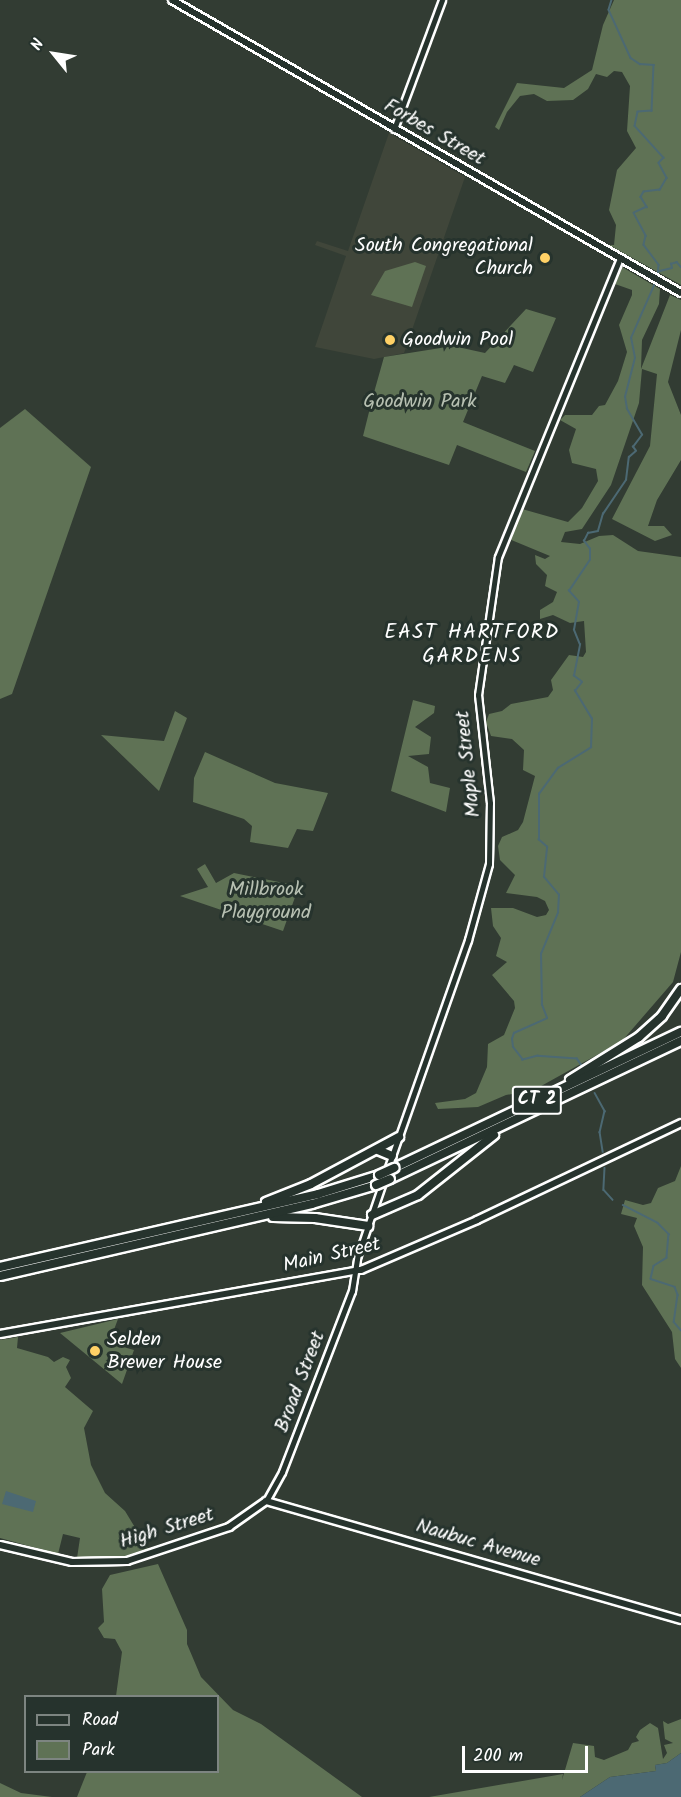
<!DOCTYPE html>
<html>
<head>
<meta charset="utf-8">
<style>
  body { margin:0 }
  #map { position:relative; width:681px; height:1797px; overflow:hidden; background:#323c33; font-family:Kalam,sans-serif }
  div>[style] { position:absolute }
  .built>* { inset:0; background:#40463a }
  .green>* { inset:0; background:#5f7255 }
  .water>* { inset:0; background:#4c6973 }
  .stream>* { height:1.5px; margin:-0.75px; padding:0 0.75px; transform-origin:0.75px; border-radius:0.75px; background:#4c6973 }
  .roads { filter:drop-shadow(2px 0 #fff) drop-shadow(-2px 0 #fff) drop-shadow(0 2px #fff) drop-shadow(0 -2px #fff) }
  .tertiary>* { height:5px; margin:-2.5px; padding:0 2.5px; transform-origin:2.5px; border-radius:2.5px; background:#26332d }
  .secondary>* { height:6px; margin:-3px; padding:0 3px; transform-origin:3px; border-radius:3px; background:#26332d }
  .motorway>* { height:8px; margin:-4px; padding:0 4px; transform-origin:4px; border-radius:4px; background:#26332d }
  .bridges { filter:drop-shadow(2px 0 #fff) drop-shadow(-2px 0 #fff) drop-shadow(0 2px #fff) drop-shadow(0 -2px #fff) }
  .motorway-bridge>* { height:8px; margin:-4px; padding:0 4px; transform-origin:4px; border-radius:4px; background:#26332d }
  .dots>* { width:16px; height:16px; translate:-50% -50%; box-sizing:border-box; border:3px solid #26332d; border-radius:50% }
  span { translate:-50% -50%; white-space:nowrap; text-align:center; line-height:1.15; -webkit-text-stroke:6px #26332d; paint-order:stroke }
  .shield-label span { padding:2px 4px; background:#26332d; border:2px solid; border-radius:4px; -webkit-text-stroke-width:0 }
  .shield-label { font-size:18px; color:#fff; font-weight:700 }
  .street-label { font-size:20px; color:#fff }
  .poi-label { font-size:20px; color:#fff }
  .right { translate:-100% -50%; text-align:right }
  .left { translate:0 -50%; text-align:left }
  .park-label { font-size:20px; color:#b7c0b2 }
  .neighbourhood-label { font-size:21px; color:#fff; letter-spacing:1.5px }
  .legend { position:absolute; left:24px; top:1695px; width:195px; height:78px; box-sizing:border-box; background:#26332d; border:2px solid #7d8581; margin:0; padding:8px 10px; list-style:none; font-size:18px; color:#fff }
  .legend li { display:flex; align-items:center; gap:12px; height:30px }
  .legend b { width:30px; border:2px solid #7d8581 }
  .north { position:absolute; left:24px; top:24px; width:60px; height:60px; -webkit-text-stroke:4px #26332d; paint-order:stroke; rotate:300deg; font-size:16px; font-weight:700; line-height:24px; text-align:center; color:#fff }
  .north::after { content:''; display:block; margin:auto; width:21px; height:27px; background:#fff; clip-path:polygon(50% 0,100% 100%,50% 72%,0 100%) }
  .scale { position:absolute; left:462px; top:1746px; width:126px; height:27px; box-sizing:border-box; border:3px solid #fff; border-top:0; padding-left:8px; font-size:18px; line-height:21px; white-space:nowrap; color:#fff; -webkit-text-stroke:4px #26332d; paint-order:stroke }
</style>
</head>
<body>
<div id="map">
  <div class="built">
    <i style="clip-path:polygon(389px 133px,465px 177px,404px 353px,374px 359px,315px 347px,346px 256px,315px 245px,317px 241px,348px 251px)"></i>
  </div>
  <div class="green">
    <i style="clip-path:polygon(614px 0,681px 0,681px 285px,609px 245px,614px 245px,616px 225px,609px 210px,617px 170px,636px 148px,627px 131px,630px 86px,622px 72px,614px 71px,607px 77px,596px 74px,588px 89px,573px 100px,547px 101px,534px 94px,520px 96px,507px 112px,499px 130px,495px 127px,517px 83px,564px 88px,592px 70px,603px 25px)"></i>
    <i style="clip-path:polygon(415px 262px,426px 266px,412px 307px,371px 295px,385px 271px)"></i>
    <i style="clip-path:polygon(622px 267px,660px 289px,659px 304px,642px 340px,641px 369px,670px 295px,681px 300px,681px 330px,668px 382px,681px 415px,681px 460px,657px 500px,648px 526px,664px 526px,672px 535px,655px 541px,612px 519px,650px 446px,657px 374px,642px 369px,639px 403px,611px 485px,582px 529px,565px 532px,561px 542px,580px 544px,599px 536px,613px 535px,638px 551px,681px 557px,681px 952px,673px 982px,622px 1041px,534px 1090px,506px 1095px,478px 1107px,438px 1109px,435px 1103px,465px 1099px,476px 1093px,487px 1067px,488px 1044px,504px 1035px,515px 1008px,514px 1001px,492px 975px,507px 962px,496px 956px,501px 938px,493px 926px,491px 908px,513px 908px,537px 917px,546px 915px,549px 910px,545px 901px,537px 897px,506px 893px,515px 875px,500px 860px,498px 846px,502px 837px,518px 830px,523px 822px,535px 776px,523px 770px,524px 750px,512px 739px,491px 736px,486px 722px,489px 714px,502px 711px,511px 704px,548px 697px,553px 690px,551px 680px,569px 655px,583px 657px,586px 652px,584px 621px,570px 623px,553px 615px,540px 619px,540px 610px,553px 602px,557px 592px,545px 586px,547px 575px,536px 564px,535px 555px,545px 559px,550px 556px,509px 539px,522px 509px,568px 522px,582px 508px,598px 481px,596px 469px,572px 463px,569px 450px,576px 429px,560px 420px,565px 415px,592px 415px,599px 406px,605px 405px,618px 381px,627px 352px,619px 325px,632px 295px,632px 290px,615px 284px)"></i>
    <i style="clip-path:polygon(526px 309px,556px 318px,533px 372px,514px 365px,505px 383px,482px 376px,463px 422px,535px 451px,526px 472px,457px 445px,449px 465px,363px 436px,370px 408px,361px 405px,365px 394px,373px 396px,384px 357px,453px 346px,485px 353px)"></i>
    <i style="clip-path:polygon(25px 409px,91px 467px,12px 694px,0 699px,0 428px)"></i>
    <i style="clip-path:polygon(413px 700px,435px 706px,434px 713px,415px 727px,431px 737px,429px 754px,408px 756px,428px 767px,430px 783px,450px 788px,446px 812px,391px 791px)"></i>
    <i style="clip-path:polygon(175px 711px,187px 718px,159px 791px,101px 735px,164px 741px)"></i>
    <i style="clip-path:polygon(205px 752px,275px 783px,328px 793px,313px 831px,297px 829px,288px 848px,250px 842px,252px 826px,244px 819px,193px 802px,194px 778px)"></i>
    <i style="clip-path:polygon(205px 864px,216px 883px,234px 873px,299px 886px,283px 931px,180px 896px,208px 887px,197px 869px)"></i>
    <i style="clip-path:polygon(681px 1166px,681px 1368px,675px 1359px,672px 1332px,642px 1285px,643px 1247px,634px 1226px,637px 1218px,621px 1214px,625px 1200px,643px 1205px,651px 1203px,658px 1188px,675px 1181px)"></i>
    <i style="clip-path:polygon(118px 1319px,109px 1343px,134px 1350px,122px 1384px,60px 1333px)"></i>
    <i style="clip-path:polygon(18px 1337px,17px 1348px,48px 1357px,54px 1362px,63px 1357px,70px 1360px,66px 1367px,71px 1378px,65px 1387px,93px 1411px,84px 1428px,91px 1465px,105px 1493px,125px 1511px,150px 1552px,93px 1561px,77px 1558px,80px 1538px,63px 1534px,58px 1554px,0 1538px,0 1340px)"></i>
    <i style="clip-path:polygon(158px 1564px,187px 1630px,187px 1644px,201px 1677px,233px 1710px,261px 1724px,362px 1797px,77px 1797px,87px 1772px,218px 1772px,218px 1696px,116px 1696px,122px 1652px,115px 1639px,104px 1638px,98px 1628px,104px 1622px,102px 1589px,110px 1575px)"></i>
    <i style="clip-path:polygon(681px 1719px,681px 1753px,667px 1763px,655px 1765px,656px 1771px,610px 1777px,580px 1797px,429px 1797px,563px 1774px,562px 1780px,573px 1743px,594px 1746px,595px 1757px,604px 1760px,628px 1750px,632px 1743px,639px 1741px,636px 1737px,640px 1730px,650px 1723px,658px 1728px,663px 1759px,667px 1753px,664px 1745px,673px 1743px,665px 1739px,663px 1721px,668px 1724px)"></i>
    <i style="clip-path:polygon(0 1783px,21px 1793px,52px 1797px,0 1797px)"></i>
  </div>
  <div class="water">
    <i style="clip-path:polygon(6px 1491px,36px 1501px,33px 1512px,2px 1504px)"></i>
    <i style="clip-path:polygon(681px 1753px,681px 1797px,580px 1797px,610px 1777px,656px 1771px,655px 1765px,667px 1763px)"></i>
  </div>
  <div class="stream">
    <i style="left:612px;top:0;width:10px;rotate:107deg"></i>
    <i style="left:609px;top:10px;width:53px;rotate:65.4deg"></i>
    <i style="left:631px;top:58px;width:11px;rotate:34deg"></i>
    <i style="left:640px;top:64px;width:14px;rotate:4deg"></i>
    <i style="left:654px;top:65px;width:46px;rotate:92.5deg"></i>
    <i style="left:652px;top:111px;width:14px;rotate:176deg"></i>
    <i style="left:638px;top:112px;width:14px;rotate:102deg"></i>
    <i style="left:635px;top:126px;width:43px;rotate:47.8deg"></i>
    <i style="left:664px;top:158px;width:7px;rotate:135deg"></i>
    <i style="left:659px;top:163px;width:17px;rotate:62deg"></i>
    <i style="left:667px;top:178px;width:14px;rotate:120deg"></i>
    <i style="left:660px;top:190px;width:16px;rotate:173deg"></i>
    <i style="left:644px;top:192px;width:6px;rotate:121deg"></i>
    <i style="left:641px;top:197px;width:12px;rotate:59deg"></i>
    <i style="left:647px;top:207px;width:14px;rotate:155deg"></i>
    <i style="left:634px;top:213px;width:26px;rotate:62deg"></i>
    <i style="left:646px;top:236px;width:9px;rotate:103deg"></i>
    <i style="left:644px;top:245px;width:25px;rotate:53deg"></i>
    <i style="left:659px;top:265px;width:12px;rotate:95deg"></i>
    <i style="left:660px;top:271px;width:12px;rotate:-14deg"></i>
    <i style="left:672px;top:268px;width:4px;rotate:-104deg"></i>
    <i style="left:671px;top:264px;width:6px;rotate:-18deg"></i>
    <i style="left:677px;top:262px;width:6px;rotate:51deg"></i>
    <i style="left:583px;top:1068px;width:11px;rotate:-124deg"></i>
    <i style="left:577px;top:1059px;width:39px;rotate:-176deg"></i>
    <i style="left:538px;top:1056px;width:16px;rotate:165deg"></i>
    <i style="left:523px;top:1060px;width:16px;rotate:-128deg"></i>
    <i style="left:513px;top:1047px;width:8px;rotate:-97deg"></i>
    <i style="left:512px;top:1039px;width:6px;rotate:-72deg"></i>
    <i style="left:514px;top:1033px;width:36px;rotate:-24deg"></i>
    <i style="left:547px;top:1018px;width:14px;rotate:-111deg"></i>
    <i style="left:542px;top:1005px;width:51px;rotate:-91.1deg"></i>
    <i style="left:541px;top:954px;width:44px;rotate:-67.5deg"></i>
    <i style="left:558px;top:913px;width:18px;rotate:-87deg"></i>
    <i style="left:559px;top:895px;width:23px;rotate:-130deg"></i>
    <i style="left:544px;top:877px;width:30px;rotate:-84deg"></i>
    <i style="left:547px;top:847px;width:11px;rotate:-139deg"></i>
    <i style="left:539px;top:840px;width:46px;rotate:-90deg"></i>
    <i style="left:539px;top:794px;width:32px;rotate:-54deg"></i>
    <i style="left:558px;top:768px;width:39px;rotate:-32deg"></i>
    <i style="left:591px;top:747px;width:28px;rotate:-88deg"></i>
    <i style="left:592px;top:719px;width:33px;rotate:-121deg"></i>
    <i style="left:575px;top:691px;width:11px;rotate:-52deg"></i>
    <i style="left:582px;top:682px;width:10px;rotate:-143deg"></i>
    <i style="left:574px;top:676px;width:32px;rotate:-79deg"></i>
    <i style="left:580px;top:645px;width:16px;rotate:-112deg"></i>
    <i style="left:574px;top:630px;width:28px;rotate:-80deg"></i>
    <i style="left:579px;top:602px;width:15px;rotate:-132deg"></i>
    <i style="left:569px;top:591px;width:37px;rotate:-56deg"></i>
    <i style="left:590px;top:560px;width:11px;rotate:-90deg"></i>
    <i style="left:590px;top:549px;width:10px;rotate:-127deg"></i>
    <i style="left:584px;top:541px;width:9px;rotate:-63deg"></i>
    <i style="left:588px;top:533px;width:10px;rotate:-11deg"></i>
    <i style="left:598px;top:531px;width:18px;rotate:-74deg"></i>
    <i style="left:603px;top:514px;width:41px;rotate:-55.9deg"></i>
    <i style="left:626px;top:480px;width:23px;rotate:-83deg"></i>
    <i style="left:629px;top:457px;width:9px;rotate:-41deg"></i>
    <i style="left:636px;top:451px;width:5px;rotate:-127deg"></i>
    <i style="left:633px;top:447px;width:15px;rotate:-53deg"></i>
    <i style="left:642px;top:435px;width:30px;rotate:-120deg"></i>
    <i style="left:627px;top:409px;width:12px;rotate:-99deg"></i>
    <i style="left:625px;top:397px;width:40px;rotate:-75.6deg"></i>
    <i style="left:635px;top:358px;width:20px;rotate:-101deg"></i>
    <i style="left:631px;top:338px;width:62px;rotate:-66.3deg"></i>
    <i style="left:595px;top:1093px;width:21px;rotate:61deg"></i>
    <i style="left:605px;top:1111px;width:22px;rotate:103deg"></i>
    <i style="left:600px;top:1132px;width:20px;rotate:81deg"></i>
    <i style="left:605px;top:1168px;width:22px;rotate:93deg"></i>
    <i style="left:604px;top:1190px;width:13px;rotate:48deg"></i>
    <i style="left:623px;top:1205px;width:39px;rotate:27deg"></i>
    <i style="left:658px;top:1223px;width:16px;rotate:45deg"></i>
    <i style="left:669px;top:1234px;width:24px;rotate:95deg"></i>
    <i style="left:667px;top:1258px;width:15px;rotate:148deg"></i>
    <i style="left:654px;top:1266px;width:13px;rotate:103deg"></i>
    <i style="left:651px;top:1279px;width:25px;rotate:18deg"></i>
    <i style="left:675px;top:1287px;width:9px;rotate:69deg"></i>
    <i style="left:678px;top:1295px;width:27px;rotate:98deg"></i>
    <i style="left:674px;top:1322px;width:11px;rotate:49deg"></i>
  </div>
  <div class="roads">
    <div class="tertiary">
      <i style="left:394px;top:129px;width:138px;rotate:-69.6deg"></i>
      <i style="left:386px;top:1173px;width:247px;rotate:-70.6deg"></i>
      <i style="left:468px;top:940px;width:79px;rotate:-74.6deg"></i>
      <i style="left:489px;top:864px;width:61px;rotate:-89.1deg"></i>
      <i style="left:490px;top:803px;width:109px;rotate:-96.3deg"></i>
      <i style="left:478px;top:695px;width:139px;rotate:-81.8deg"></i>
      <i style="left:498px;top:557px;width:323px;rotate:-67.8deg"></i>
      <i style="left:266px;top:1501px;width:33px;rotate:-61deg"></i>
      <i style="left:282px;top:1472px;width:194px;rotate:-68.9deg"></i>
      <i style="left:352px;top:1291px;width:36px;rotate:-81deg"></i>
      <i style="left:358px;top:1255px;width:77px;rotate:-71.1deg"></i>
    </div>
    <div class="secondary">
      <i style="left:172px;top:0;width:587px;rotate:29.93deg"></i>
      <i style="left:0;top:1334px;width:367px;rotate:-10.1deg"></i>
      <i style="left:361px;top:1270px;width:126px;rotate:-23.3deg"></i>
      <i style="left:477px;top:1220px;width:226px;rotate:-25.4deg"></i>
      <i style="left:0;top:1545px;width:74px;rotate:13.3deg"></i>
      <i style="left:72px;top:1562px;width:55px;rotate:-1deg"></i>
      <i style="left:127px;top:1561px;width:108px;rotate:-18.4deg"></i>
      <i style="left:229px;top:1527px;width:45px;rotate:-35.1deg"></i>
      <i style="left:266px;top:1501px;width:432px;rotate:16deg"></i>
    </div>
    <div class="motorway">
      <i style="left:570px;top:1080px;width:81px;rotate:-31.9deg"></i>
      <i style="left:639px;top:1037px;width:31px;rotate:-42deg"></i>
      <i style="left:662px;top:1016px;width:33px;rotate:-55deg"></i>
      <i style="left:378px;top:1150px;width:15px;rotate:23deg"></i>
      <i style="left:394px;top:1168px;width:318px;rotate:-25.4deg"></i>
      <i style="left:390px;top:1179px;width:322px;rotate:-25.4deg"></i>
      <i style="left:266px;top:1202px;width:48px;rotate:-21.8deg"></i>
      <i style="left:311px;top:1184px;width:100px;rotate:-28.1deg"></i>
      <i style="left:372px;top:1215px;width:50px;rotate:-23.5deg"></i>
      <i style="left:418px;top:1195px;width:97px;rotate:-38.3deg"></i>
      <i style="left:273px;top:1217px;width:42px;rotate:1.4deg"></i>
      <i style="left:315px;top:1218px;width:54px;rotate:8.6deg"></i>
      <i style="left:0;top:1267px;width:326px;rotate:-12.9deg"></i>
      <i style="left:318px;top:1194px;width:64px;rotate:-17.3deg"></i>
      <i style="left:0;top:1276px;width:320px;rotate:-13deg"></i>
      <i style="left:312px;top:1204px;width:67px;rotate:-16.5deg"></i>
    </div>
  </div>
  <div class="bridges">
    <div class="motorway-bridge">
      <i style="left:379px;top:1175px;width:17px;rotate:-25deg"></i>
      <i style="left:376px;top:1185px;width:15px;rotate:-23deg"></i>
    </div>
  </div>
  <div class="dots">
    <i style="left:545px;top:258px;background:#ffd166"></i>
    <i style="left:390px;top:340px;background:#ffd166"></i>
    <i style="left:95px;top:1351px;background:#ffd166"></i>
  </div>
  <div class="shield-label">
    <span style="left:537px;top:1100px">CT 2</span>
  </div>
  <div class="street-label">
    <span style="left:434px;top:133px;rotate:30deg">Forbes Street</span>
    <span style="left:469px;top:764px;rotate:-96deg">Maple Street</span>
    <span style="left:332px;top:1256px;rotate:-13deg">Main Street</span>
    <span style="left:301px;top:1382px;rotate:-69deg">Broad Street</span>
    <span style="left:167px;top:1529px;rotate:-17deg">High Street</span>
    <span style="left:478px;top:1544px;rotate:16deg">Naubuc Avenue</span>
  </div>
  <div class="poi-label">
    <span class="right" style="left:533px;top:258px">South Congregational<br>Church</span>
    <span class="left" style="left:402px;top:340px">Goodwin Pool</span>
    <span class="left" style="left:107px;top:1352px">Selden<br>Brewer House</span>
  </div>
  <div class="park-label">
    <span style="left:420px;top:402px">Goodwin Park</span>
    <span style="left:266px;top:902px">Millbrook<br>Playground</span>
  </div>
  <div class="neighbourhood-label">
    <span style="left:472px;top:645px">EAST HARTFORD<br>GARDENS</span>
  </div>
  <ul class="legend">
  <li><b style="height:8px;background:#26332d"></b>Road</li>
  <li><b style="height:16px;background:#5f7255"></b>Park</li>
  </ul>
  <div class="north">N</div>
  <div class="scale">200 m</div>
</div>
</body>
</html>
